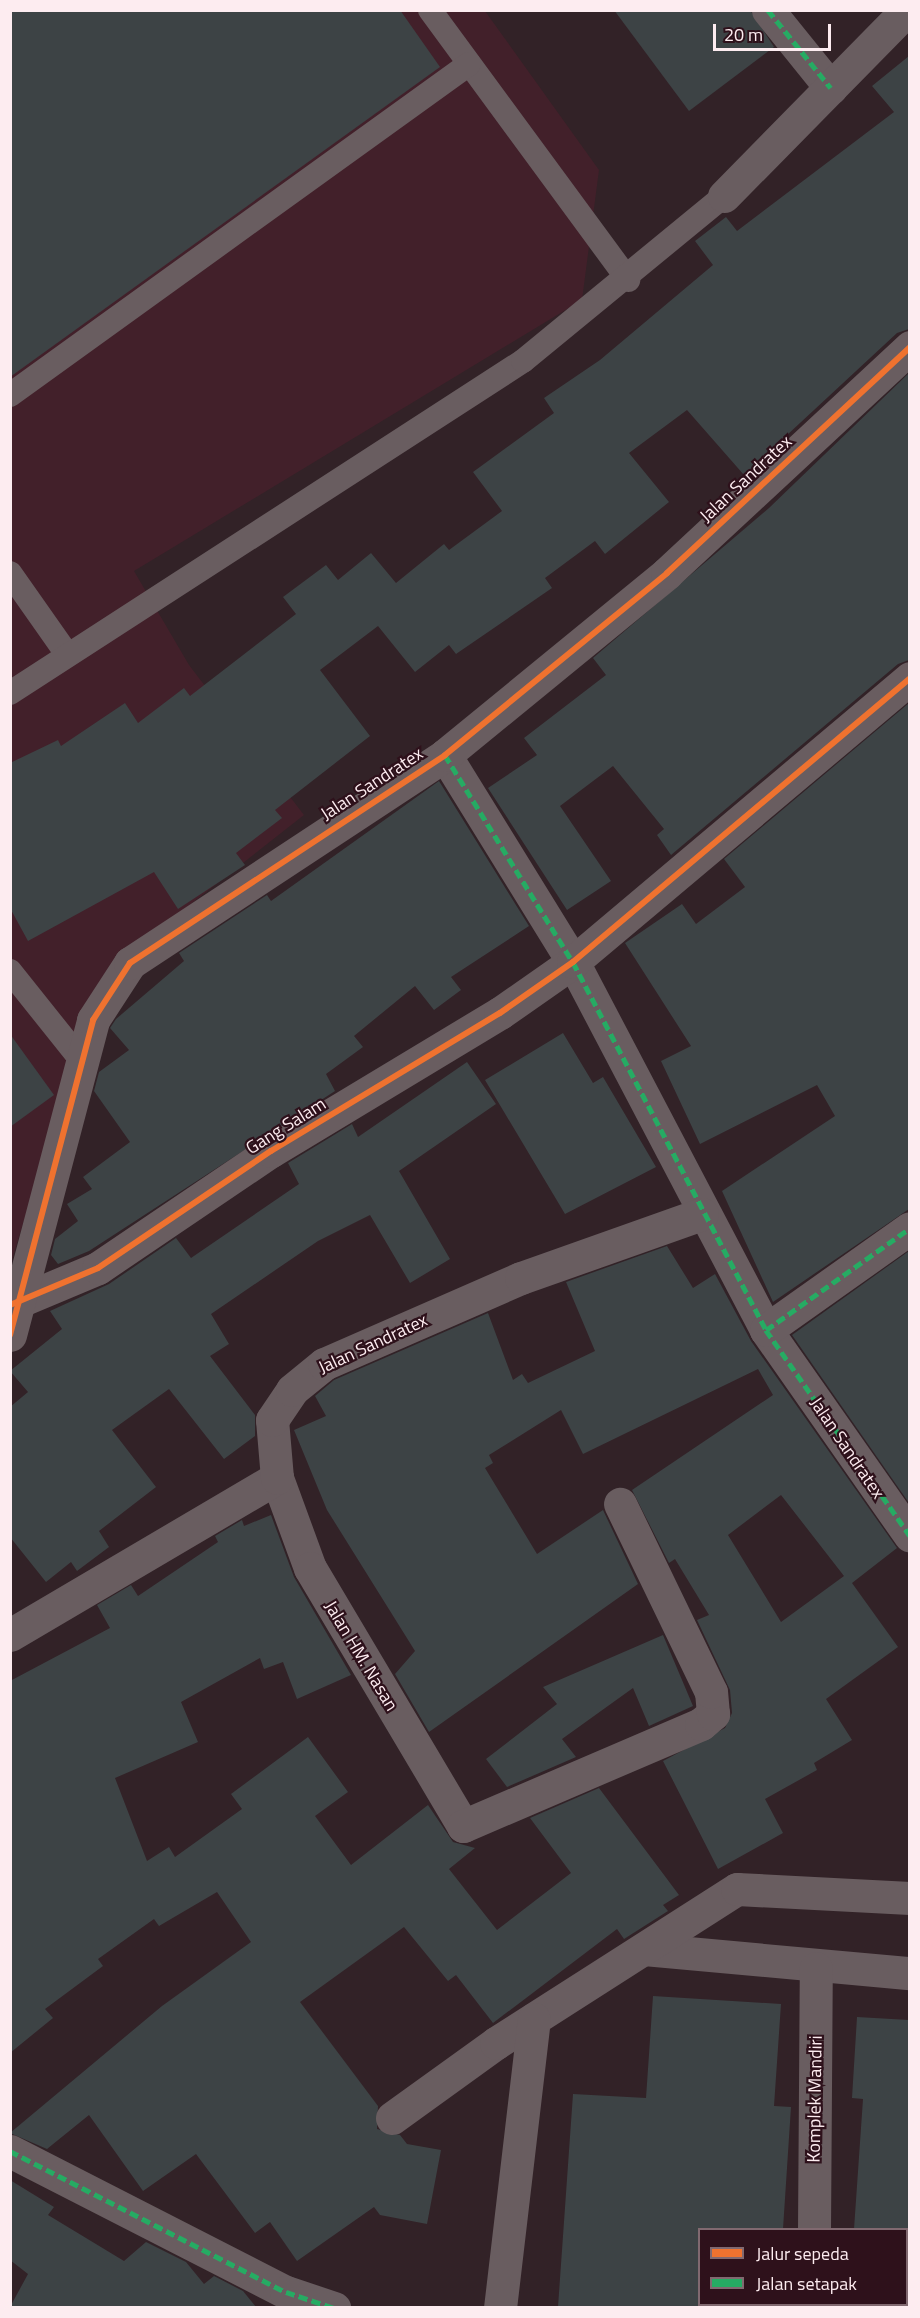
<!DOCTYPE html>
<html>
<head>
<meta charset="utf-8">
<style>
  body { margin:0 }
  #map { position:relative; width:920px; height:2318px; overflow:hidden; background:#322227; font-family:"Titillium Web",sans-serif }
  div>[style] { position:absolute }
  .built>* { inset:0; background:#42202a }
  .building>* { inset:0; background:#3d4345 }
  .lane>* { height:24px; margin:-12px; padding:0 12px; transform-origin:12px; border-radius:12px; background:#695d60 }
  .street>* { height:33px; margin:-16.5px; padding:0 16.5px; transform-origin:16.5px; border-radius:16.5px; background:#695d60 }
  .quiet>* { height:4.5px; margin-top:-2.25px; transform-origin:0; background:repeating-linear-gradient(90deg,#26ab63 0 9px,transparent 0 13.5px) }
  .cycleway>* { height:6px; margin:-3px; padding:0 3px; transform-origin:3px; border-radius:3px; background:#ef722f }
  span { translate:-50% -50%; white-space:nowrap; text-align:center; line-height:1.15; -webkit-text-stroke:4.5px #2e111b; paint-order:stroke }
  .street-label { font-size:18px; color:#fdecf0 }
  .frame { position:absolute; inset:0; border:12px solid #fdecf0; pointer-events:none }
  .legend { position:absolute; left:698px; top:2228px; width:210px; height:78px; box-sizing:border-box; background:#2e111b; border:2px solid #816970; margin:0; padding:8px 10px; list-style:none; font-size:18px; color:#fdecf0 }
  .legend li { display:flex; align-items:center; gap:12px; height:30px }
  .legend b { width:30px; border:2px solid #816970 }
  .scale { position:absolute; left:713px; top:24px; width:118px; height:27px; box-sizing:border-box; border:3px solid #fdecf0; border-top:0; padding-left:8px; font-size:18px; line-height:21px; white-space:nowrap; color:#fdecf0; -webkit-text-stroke:4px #2e111b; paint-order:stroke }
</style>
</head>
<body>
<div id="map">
  <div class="built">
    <i style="clip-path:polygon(11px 11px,485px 11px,599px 170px,582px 300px,134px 571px,189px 665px,304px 815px,121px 959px,86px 1019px,11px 1263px)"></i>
  </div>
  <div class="building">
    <i style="clip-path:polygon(10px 10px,400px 10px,440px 67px,10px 377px)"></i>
    <i style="clip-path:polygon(614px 10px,750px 10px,774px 47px,689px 111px)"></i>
    <i style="clip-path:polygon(909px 56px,909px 329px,897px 333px,744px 475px,687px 410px,629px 453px,669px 502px,605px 554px,595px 541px,545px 578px,552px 588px,456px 654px,449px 645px,415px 672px,378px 626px,320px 670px,370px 736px,275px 810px,282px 818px,236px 853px,245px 865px,178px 909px,154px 872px,28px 941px,10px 908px,10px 763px,58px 740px,61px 746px,125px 703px,138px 723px,184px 688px,190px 696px,296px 614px,283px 597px,326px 565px,338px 580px,371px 553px,396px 583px,444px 544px,449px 550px,502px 511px,473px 472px,554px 413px,544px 398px,600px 360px,713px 265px,695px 241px,726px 217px,737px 231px,894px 112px,872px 86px)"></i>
    <i style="clip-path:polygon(909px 373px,909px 660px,898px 664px,671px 855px,657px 835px,664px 829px,613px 766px,560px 806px,611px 881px,567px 910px,488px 788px,537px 755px,524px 738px,606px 675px,593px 658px,769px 508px)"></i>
    <i style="clip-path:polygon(909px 703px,909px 1209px,773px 1302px,722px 1191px,835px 1116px,817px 1085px,700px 1144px,661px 1061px,691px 1046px,625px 943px,682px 904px,696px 924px,745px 887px,724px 859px)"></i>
    <i style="clip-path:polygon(439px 781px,529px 926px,451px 977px,461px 990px,434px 1010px,415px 986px,354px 1036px,363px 1047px,326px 1074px,335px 1091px,89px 1251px,58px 1264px,51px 1255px,55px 1239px,78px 1221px,67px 1204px,92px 1189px,83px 1177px,130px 1142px,94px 1091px,99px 1072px,129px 1050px,110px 1028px,116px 1019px,184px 961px,179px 953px,267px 895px,271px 901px)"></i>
    <i style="clip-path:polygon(563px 1033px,593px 1083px,603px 1077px,656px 1167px,565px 1214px,485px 1080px)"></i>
    <i style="clip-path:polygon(10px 1034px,54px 1095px,10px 1127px)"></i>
    <i style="clip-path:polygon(467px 1062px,496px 1104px,399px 1171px,450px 1259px,410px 1283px,370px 1215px,318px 1241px,211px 1314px,229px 1344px,210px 1356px,255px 1415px,255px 1436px,224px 1459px,169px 1389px,112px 1430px,156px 1487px,99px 1531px,109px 1547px,77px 1571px,71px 1562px,46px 1582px,10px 1537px,10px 1407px,28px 1392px,10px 1371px,62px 1329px,50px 1311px,109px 1284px,176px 1238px,191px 1258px,299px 1184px,288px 1163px,352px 1124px,358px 1137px)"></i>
    <i style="clip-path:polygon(evenodd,667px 1246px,693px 1288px,715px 1274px,751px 1341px,897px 1548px,852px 1583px,898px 1647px,826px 1699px,852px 1740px,814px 1763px,817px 1770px,765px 1799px,783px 1833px,718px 1869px,663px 1761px,725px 1728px,732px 1713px,730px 1690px,697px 1620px,709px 1615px,675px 1559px,669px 1563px,632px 1490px,773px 1395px,758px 1369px,583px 1454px,561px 1410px,489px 1455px,493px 1463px,485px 1468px,537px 1554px,603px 1510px,638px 1584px,429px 1732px,395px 1674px,415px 1651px,327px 1510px,294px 1430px,326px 1416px,315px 1396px,334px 1380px,488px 1313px,513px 1380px,522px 1374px,528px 1383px,595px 1351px,566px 1282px,667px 1246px,781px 1495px,844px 1576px,781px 1622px,728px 1535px,781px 1495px)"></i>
    <i style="clip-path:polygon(909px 1251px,909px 1503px,792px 1335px)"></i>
    <i style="clip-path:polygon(271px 1515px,294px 1577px,351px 1675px,297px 1699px,283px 1662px,264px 1669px,260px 1658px,181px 1702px,198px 1742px,115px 1778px,147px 1861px,169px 1847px,175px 1857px,242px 1809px,231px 1794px,308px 1737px,348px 1792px,315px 1816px,351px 1865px,428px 1805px,453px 1842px,475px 1848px,449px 1869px,497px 1930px,571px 1873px,530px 1818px,599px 1788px,679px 1895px,663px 1905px,668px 1911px,624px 1939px,617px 1929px,493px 2023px,456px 1975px,448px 1981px,404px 1927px,300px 2002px,378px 2106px,377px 2129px,400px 2135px,407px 2144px,441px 2150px,427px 2224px,380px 2215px,374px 2207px,297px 2261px,270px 2222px,255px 2233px,196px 2154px,143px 2191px,89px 2115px,47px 2149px,10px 2133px,162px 2006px,251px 1942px,217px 1892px,159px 1926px,154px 1919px,98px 1959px,103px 1966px,45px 2009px,53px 2018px,10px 2053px,10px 1681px,110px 1628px,97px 1605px,131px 1585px,138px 1596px,218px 1542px,215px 1536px,242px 1520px,244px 1526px)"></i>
    <i style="clip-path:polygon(663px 1635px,693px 1706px,649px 1726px,633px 1688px,562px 1739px,576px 1757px,507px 1787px,486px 1759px,557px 1704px,543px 1687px)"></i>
    <i style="clip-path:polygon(653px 1996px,781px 2004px,774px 2106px,791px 2107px,783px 2229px,699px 2229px,699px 2307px,558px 2307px,573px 2094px,646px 2098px)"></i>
    <i style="clip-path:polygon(857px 2017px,909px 2020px,909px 2229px,854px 2229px,863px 2099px,852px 2098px)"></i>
    <i style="clip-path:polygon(10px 2180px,54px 2207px,48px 2215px,124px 2261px,146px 2242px,186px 2262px,204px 2284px,214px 2276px,243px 2291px,256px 2307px,10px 2307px,28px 2274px,10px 2260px)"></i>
  </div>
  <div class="lane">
    <i style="left:430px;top:10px;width:335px;rotate:53.7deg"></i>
    <i style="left:10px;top:395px;width:566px;rotate:-35.8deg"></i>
    <i style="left:10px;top:573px;width:99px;rotate:54.9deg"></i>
    <i style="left:10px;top:693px;width:611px;rotate:-32.91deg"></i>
    <i style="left:523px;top:361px;width:260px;rotate:-39.4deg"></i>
    <i style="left:10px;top:971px;width:114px;rotate:51.4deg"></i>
  </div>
  <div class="street">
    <i style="left:768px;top:10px;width:100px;rotate:51.1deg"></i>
    <i style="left:724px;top:196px;width:261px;rotate:-45.5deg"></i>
    <i style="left:445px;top:755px;width:243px;rotate:58.3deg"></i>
    <i style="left:573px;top:962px;width:416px;rotate:62.3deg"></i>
    <i style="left:766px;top:1330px;width:251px;rotate:55deg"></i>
    <i style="left:10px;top:1305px;width:95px;rotate:-22.8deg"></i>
    <i style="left:98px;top:1268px;width:209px;rotate:-34.1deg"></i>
    <i style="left:271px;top:1151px;width:267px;rotate:-31.1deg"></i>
    <i style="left:500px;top:1013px;width:89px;rotate:-34.9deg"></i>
    <i style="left:573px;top:962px;width:441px;rotate:-40.1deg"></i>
    <i style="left:766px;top:1330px;width:176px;rotate:-35.3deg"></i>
    <i style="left:10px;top:1335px;width:326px;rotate:-75.2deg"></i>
    <i style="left:93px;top:1020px;width:68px;rotate:-57deg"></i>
    <i style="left:130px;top:963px;width:377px;rotate:-33.4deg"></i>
    <i style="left:445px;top:755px;width:287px;rotate:-39.3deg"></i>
    <i style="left:667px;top:573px;width:332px;rotate:-42.9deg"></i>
    <i style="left:277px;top:1478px;width:96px;rotate:69.9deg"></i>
    <i style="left:310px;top:1568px;width:300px;rotate:59.3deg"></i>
    <i style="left:463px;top:1826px;width:259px;rotate:-23.2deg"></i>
    <i style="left:701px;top:1724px;width:16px;rotate:-40deg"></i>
    <i style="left:713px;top:1714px;width:22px;rotate:-95deg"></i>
    <i style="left:711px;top:1692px;width:209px;rotate:-115.8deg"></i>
    <i style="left:10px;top:1635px;width:310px;rotate:-30.5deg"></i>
    <i style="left:277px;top:1478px;width:58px;rotate:-94.9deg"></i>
    <i style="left:272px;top:1420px;width:36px;rotate:-56deg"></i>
    <i style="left:292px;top:1390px;width:41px;rotate:-39.1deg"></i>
    <i style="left:324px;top:1364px;width:215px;rotate:-23.6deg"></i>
    <i style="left:521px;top:1278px;width:192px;rotate:-19.5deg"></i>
    <i style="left:644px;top:1949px;width:267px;rotate:5.2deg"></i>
    <i style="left:392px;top:2118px;width:128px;rotate:-35.8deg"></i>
    <i style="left:496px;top:2043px;width:286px;rotate:-32.6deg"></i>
    <i style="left:737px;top:1889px;width:173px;rotate:3deg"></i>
    <i style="left:10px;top:2151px;width:310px;rotate:27.1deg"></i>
    <i style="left:286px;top:2292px;width:51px;rotate:18.4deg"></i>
    <i style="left:814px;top:2230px;width:262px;rotate:-89.6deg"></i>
    <i style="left:500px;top:2308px;width:291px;rotate:-83.3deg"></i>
    <i style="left:813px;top:2308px;width:4px;rotate:-90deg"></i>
  </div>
  <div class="quiet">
    <i style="left:768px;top:10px;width:100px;rotate:51.1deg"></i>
    <i style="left:445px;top:755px;width:243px;rotate:58.3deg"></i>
    <i style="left:573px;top:962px;width:416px;rotate:62.3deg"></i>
    <i style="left:766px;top:1330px;width:251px;rotate:55deg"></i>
    <i style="left:766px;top:1330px;width:176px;rotate:-35.3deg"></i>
    <i style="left:10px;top:2151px;width:310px;rotate:27.1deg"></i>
    <i style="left:286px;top:2292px;width:51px;rotate:18.4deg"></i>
  </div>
  <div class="cycleway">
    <i style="left:10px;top:1305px;width:95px;rotate:-22.8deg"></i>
    <i style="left:98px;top:1268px;width:209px;rotate:-34.1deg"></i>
    <i style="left:271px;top:1151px;width:267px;rotate:-31.1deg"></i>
    <i style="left:500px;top:1013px;width:89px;rotate:-34.9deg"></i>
    <i style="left:573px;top:962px;width:441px;rotate:-40.1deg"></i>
    <i style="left:10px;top:1335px;width:326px;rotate:-75.2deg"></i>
    <i style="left:93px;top:1020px;width:68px;rotate:-57deg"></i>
    <i style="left:130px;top:963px;width:377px;rotate:-33.4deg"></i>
    <i style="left:445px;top:755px;width:287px;rotate:-39.3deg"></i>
    <i style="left:667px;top:573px;width:332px;rotate:-42.9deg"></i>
  </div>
  <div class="street-label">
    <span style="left:746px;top:479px;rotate:-43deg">Jalan Sandratex</span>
    <span style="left:372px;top:784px;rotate:-33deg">Jalan Sandratex</span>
    <span style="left:286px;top:1126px;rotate:-32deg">Gang Salam</span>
    <span style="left:373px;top:1344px;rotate:-25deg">Jalan Sandratex</span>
    <span style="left:847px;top:1448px;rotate:56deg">Jalan Sandratex</span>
    <span style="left:361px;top:1656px;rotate:59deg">Jalan HM. Nasan</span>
    <span style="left:815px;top:2099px;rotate:-89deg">Komplek Mandiri</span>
  </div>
  <div class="frame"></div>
  <ul class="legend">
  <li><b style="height:8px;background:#ef722f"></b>Jalur sepeda</li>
  <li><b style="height:8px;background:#26ab63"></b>Jalan setapak</li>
  </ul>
  <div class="scale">20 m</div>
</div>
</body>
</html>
